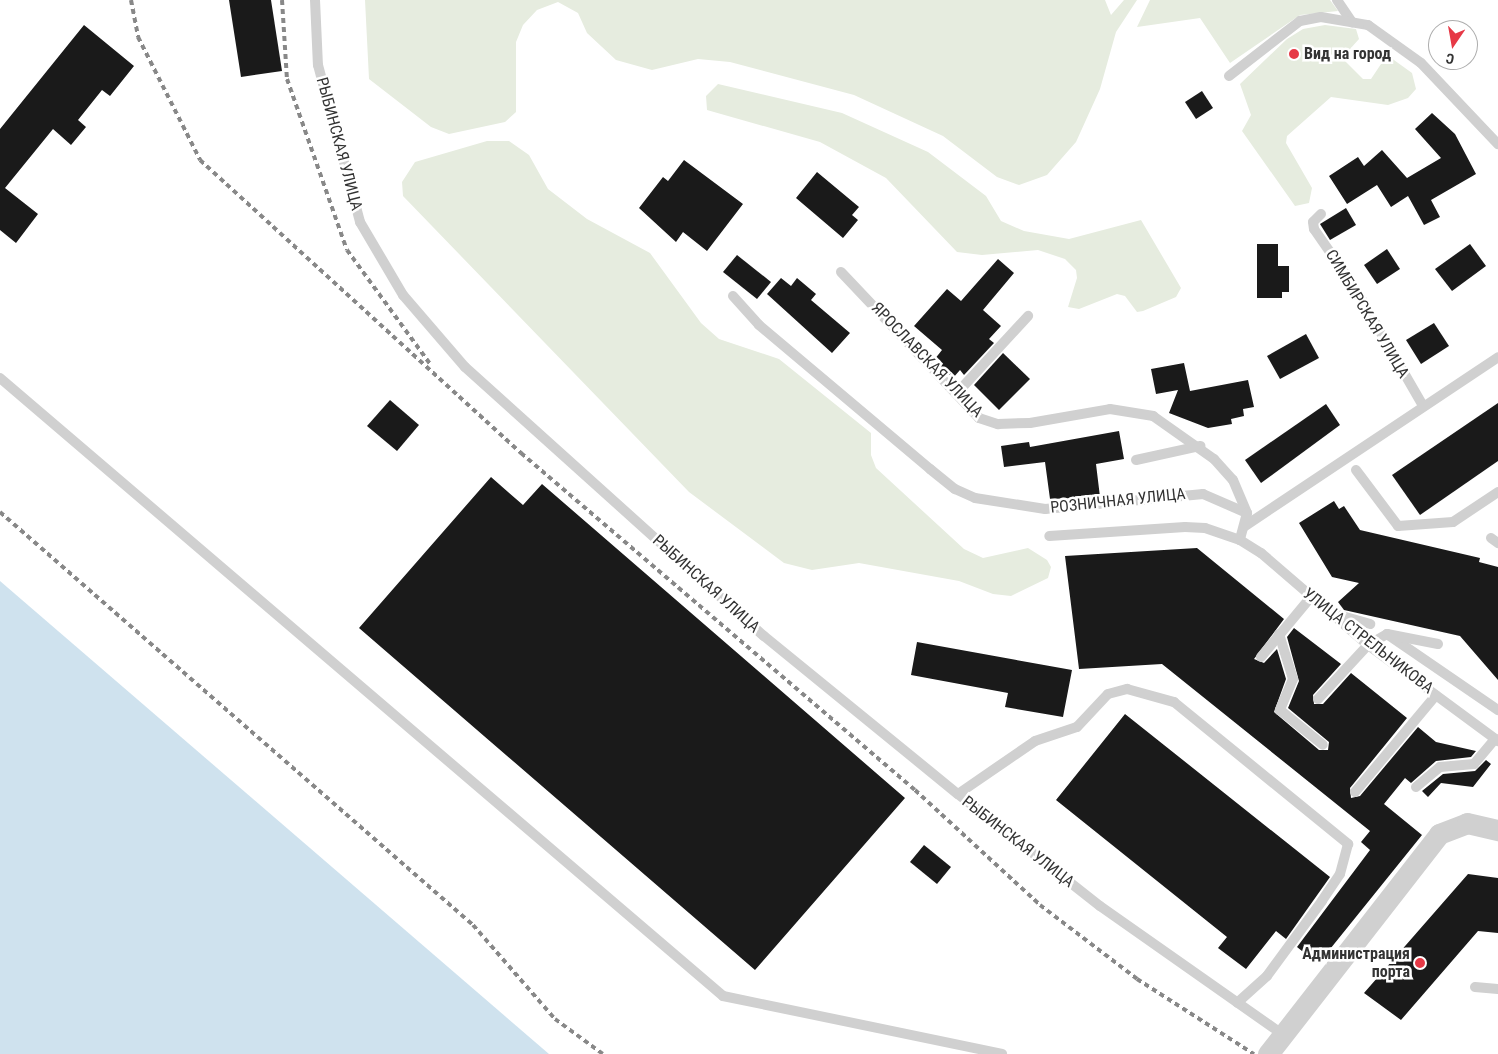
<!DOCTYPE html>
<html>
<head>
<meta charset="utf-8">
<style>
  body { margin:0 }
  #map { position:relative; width:1498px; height:1054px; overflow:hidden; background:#fff; font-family:"Roboto Condensed",sans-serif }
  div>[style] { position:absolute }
  .green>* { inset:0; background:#e6ecdf }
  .water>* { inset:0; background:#cfe2ee }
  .building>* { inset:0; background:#1a1a1a }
  .lane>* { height:10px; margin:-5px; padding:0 5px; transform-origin:5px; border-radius:5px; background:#d0d0d0 }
  .street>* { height:21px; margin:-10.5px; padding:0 10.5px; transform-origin:10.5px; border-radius:10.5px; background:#d0d0d0 }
  .rail>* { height:4px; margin-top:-2px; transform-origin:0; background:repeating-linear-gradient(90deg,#888 0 5px,transparent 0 9px) }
  .dots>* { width:14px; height:14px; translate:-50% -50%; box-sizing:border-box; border:2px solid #fff; border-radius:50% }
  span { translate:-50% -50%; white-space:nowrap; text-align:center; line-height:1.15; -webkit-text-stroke:5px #fff; paint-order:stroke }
  .poi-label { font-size:16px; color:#333; font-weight:700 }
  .left { translate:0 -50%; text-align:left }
  .right { translate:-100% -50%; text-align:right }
  .street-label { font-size:16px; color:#333 }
  .north { position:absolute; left:1428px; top:20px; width:50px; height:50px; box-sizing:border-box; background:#fff; border:1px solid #adadad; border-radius:50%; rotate:192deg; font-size:14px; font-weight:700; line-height:20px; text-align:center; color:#333 }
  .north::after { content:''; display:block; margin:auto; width:18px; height:22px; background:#e63946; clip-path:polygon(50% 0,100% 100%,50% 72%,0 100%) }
</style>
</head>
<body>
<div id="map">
  <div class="green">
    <i style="clip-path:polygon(365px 0,1105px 0,1111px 15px,1124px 0,1137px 0,1116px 32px,1100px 89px,1076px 142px,1047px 175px,1019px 185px,997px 177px,943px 136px,854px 95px,730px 62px,698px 59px,652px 70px,616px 60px,587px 33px,578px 13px,558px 2px,537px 10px,523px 25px,516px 42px,516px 112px,505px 122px,449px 134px,431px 127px,369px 79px)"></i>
    <i style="clip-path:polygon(1150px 0,1330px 0,1338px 11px,1300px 15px,1230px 63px,1200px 18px,1137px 27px)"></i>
    <i style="clip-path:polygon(1325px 25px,1356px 29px,1359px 39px,1342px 58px,1363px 79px,1371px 79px,1387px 55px,1412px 73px,1416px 89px,1408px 98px,1388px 105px,1331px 97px,1287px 136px,1286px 143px,1312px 188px,1309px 203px,1295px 206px,1242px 131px,1251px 115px,1240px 84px,1287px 39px,1303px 29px)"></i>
    <i style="clip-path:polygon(718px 84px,842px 113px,928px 152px,986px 196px,1001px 221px,1024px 231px,1069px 239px,1141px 220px,1181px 288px,1176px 297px,1143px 311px,1137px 312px,1125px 296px,1117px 294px,1079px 309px,1068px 307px,1077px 278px,1076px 270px,1065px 259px,1038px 250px,982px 255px,957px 252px,886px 178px,820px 142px,707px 110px,706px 96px)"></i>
    <i style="clip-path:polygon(487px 141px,509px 141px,529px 155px,548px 189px,587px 219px,650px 253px,701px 323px,719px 339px,779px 359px,871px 433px,871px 455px,876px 468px,964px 549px,983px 558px,1028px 548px,1047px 560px,1051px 567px,1048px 578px,1011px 596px,993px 594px,959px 581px,859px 563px,812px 570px,784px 563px,689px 492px,403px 196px,402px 182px,415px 162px)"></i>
  </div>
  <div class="water">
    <i style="clip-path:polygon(0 581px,549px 1054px,0 1054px)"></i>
  </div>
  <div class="building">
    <i style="clip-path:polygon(229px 0,271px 0,282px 71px,241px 77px)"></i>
    <i style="clip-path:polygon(84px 25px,134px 66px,110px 96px,102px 90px,78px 120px,86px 127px,71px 145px,53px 129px,5px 188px,38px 214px,16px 243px,0 230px,0 129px)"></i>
    <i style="clip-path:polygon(1202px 91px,1213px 108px,1196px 119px,1185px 102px)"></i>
    <i style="clip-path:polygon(1432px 113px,1455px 134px,1476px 174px,1431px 200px,1440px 217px,1424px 225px,1408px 196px,1391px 207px,1377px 185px,1347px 204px,1329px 176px,1358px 157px,1364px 166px,1382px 150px,1407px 178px,1441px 158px,1415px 129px)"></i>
    <i style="clip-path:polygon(684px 160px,743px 204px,707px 251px,683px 232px,676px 242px,639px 208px,663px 177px,668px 181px)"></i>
    <i style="clip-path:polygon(817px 172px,859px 207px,852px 215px,858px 220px,843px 238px,796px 198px)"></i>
    <i style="clip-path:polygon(1346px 208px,1356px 225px,1330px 240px,1320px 224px)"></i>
    <i style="clip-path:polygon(1257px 244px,1278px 244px,1278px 266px,1289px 266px,1289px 292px,1282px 292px,1282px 298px,1257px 298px)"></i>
    <i style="clip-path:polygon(1470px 244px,1486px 266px,1452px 291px,1435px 269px)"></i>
    <i style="clip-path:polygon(1387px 249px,1400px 269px,1377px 284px,1364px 265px)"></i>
    <i style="clip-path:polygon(737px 255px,771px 282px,757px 299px,723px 272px)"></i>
    <i style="clip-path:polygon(998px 259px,1014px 273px,983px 310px,1001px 326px,989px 339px,994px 343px,964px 375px,960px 370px,953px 378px,934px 360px,942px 350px,914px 326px,947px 289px,961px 301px)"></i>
    <i style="clip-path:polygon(781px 278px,791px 286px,797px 278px,816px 294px,811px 300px,850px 333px,832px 353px,767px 294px)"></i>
    <i style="clip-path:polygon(1434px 323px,1449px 346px,1421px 364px,1406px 340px)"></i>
    <i style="clip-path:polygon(1306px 334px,1319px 358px,1280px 379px,1267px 356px)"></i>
    <i style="clip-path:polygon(1003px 353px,1030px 379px,999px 410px,974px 385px)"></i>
    <i style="clip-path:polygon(1184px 363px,1190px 391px,1248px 380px,1254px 407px,1243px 409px,1244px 416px,1231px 419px,1232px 424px,1208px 428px,1169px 413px,1178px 390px,1156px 394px,1151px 369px)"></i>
    <i style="clip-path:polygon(390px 400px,419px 425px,397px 451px,367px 426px)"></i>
    <i style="clip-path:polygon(1498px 403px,1498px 461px,1420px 515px,1392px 475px)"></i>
    <i style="clip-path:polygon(1326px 404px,1340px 425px,1261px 483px,1245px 460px)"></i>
    <i style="clip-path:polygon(1119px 431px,1124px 459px,1096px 464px,1100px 497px,1050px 499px,1045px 462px,1004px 467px,1001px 446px,1029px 442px,1030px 447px)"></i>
    <i style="clip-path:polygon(491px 477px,523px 505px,542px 484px,905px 798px,755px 970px,359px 628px)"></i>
    <i style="clip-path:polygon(1334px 501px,1339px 509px,1344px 506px,1360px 530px,1480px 558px,1479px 562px,1498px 567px,1498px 680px,1460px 636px,1344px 610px,1338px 602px,1359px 583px,1332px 577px,1299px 523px)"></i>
    <i style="clip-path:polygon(1197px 548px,1284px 619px,1254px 659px,1264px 663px,1277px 649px,1286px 679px,1274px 712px,1319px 750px,1328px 750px,1329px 742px,1288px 708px,1299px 681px,1287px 637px,1294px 628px,1341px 664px,1313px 695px,1314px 704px,1323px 704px,1351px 673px,1407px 718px,1350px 788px,1351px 798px,1360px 796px,1418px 727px,1436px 742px,1476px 751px,1471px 757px,1436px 761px,1411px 783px,1405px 778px,1384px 804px,1422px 835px,1318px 964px,1297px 947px,1370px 850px,1361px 842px,1370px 831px,1162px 664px,1079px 669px,1065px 556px)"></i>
    <i style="clip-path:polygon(917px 642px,1072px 670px,1063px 717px,1005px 707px,1008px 693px,911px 675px)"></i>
    <i style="clip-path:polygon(1125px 714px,1330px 877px,1286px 939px,1276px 931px,1246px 969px,1218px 948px,1227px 937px,1056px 800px)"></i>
    <i style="clip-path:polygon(1486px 760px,1491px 764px,1473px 787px,1441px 783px,1428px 797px,1422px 791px,1443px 774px,1475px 771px)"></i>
    <i style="clip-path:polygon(924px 845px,951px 867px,937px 884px,910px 862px)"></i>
    <i style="clip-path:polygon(1468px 874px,1498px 878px,1498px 933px,1478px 931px,1401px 1020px,1364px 993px)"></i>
  </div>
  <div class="lane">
    <i style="left:315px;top:0;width:65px;rotate:87.4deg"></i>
    <i style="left:318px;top:65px;width:163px;rotate:75deg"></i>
    <i style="left:360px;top:222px;width:85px;rotate:59.5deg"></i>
    <i style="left:403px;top:295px;width:95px;rotate:49.3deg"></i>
    <i style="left:465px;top:367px;width:402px;rotate:42deg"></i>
    <i style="left:764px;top:636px;width:250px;rotate:39.2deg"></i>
    <i style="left:958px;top:794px;width:181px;rotate:38.3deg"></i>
    <i style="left:1100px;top:906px;width:223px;rotate:35.1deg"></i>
    <i style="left:1337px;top:0;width:27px;rotate:56deg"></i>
    <i style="left:1229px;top:76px;width:90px;rotate:-37.8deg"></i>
    <i style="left:1300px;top:21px;width:21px;rotate:-11deg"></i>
    <i style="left:1321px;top:17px;width:48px;rotate:9.7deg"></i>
    <i style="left:1368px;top:25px;width:65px;rotate:35.6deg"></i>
    <i style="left:1421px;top:63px;width:112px;rotate:46.5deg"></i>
    <i style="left:1321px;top:214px;width:11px;rotate:135deg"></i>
    <i style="left:1313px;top:222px;width:7px;rotate:82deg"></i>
    <i style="left:1314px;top:229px;width:72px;rotate:55.2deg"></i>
    <i style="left:1355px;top:288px;width:136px;rotate:60deg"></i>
    <i style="left:841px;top:272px;width:201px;rotate:46.6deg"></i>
    <i style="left:979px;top:418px;width:20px;rotate:18deg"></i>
    <i style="left:998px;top:424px;width:32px;rotate:-2deg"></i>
    <i style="left:1030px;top:423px;width:81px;rotate:-9.9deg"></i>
    <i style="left:1110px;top:409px;width:44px;rotate:9.2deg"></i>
    <i style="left:1153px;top:416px;width:75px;rotate:35.2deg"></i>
    <i style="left:1214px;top:459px;width:28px;rotate:48deg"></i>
    <i style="left:1233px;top:480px;width:36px;rotate:67deg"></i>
    <i style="left:733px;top:296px;width:39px;rotate:48deg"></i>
    <i style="left:759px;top:325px;width:224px;rotate:40.1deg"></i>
    <i style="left:930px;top:469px;width:32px;rotate:39deg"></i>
    <i style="left:955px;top:489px;width:22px;rotate:24deg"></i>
    <i style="left:975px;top:498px;width:71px;rotate:8.9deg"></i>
    <i style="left:1045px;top:509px;width:159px;rotate:-5.4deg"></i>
    <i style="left:1203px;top:494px;width:48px;rotate:23.4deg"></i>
    <i style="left:1247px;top:513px;width:28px;rotate:105deg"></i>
    <i style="left:1240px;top:540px;width:37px;rotate:-161deg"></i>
    <i style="left:1205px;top:528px;width:20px;rotate:-177deg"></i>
    <i style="left:1185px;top:527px;width:136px;rotate:176.2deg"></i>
    <i style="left:0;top:378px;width:951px;rotate:40.52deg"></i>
    <i style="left:723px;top:996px;width:285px;rotate:11.7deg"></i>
    <i style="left:957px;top:393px;width:105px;rotate:-47.3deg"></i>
    <i style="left:1136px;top:460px;width:66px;rotate:-12.3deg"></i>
    <i style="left:1356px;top:470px;width:70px;rotate:53.1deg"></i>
    <i style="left:1398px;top:526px;width:55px;rotate:-4.2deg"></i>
    <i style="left:1453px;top:522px;width:54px;rotate:-33.7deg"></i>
    <i style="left:1245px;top:526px;width:304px;rotate:-33.7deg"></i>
    <i style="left:1491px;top:538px;width:9px;rotate:36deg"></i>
    <i style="left:1240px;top:540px;width:25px;rotate:32deg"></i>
    <i style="left:1261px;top:553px;width:141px;rotate:40.7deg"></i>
    <i style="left:1368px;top:645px;width:162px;rotate:36.4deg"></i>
    <i style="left:1328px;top:612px;width:44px;rotate:15.9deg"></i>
    <i style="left:1279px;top:634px;width:47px;rotate:72.7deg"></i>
    <i style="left:1293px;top:679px;width:34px;rotate:113deg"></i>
    <i style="left:1280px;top:710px;width:55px;rotate:39.1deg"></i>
    <i style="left:1387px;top:634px;width:135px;rotate:34.4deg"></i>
    <i style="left:1261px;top:657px;width:78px;rotate:-50.2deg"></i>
    <i style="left:1318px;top:699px;width:74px;rotate:-47.2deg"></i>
    <i style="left:1368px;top:645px;width:22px;rotate:-30deg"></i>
    <i style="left:1387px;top:634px;width:52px;rotate:11.1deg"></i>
    <i style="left:1416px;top:787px;width:31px;rotate:-40deg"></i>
    <i style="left:1440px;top:767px;width:34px;rotate:-5deg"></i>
    <i style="left:1474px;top:764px;width:33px;rotate:-50deg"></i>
    <i style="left:1355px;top:792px;width:126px;rotate:-50.1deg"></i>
    <i style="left:958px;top:794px;width:93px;rotate:-34.5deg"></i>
    <i style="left:1035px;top:741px;width:44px;rotate:-18.4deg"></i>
    <i style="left:1077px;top:727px;width:45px;rotate:-46.8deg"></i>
    <i style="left:1108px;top:694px;width:20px;rotate:-15deg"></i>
    <i style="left:1127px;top:689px;width:49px;rotate:15.5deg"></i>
    <i style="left:1174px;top:702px;width:225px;rotate:39.2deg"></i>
    <i style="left:1348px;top:844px;width:31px;rotate:105deg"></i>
    <i style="left:1340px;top:874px;width:32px;rotate:124deg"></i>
    <i style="left:1322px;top:901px;width:93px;rotate:126.3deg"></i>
    <i style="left:1267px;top:976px;width:40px;rotate:138deg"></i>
    <i style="left:1475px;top:987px;width:23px;rotate:5deg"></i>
  </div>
  <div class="street">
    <i style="left:1268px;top:1054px;width:279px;rotate:-52.1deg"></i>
    <i style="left:1439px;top:834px;width:30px;rotate:-21deg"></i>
    <i style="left:1467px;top:823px;width:32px;rotate:13deg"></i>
  </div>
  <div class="rail">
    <i style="left:131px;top:0;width:38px;rotate:79deg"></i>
    <i style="left:138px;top:37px;width:138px;rotate:63.2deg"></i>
    <i style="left:200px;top:160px;width:435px;rotate:42.4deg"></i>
    <i style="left:521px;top:453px;width:518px;rotate:40.54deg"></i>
    <i style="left:915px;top:790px;width:170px;rotate:42.6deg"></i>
    <i style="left:1040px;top:905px;width:122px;rotate:37.3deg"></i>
    <i style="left:1137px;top:979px;width:139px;rotate:32.7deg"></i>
    <i style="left:282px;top:0;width:79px;rotate:86.4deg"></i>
    <i style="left:287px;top:79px;width:181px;rotate:70.7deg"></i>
    <i style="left:347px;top:250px;width:142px;rotate:53.9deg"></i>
    <i style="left:0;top:512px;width:628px;rotate:41.13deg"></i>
    <i style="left:473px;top:925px;width:125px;rotate:48.9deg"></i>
    <i style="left:555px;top:1019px;width:59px;rotate:36.1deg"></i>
  </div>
  <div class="dots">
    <i style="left:1294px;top:54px;background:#e63946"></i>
    <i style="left:1420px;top:963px;background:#e63946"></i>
  </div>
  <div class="poi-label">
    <span class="left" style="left:1304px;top:54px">Вид на город</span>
    <span class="right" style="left:1410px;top:963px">Администрация<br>порта</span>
  </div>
  <div class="street-label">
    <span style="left:339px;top:144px;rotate:75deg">РЫБИНСКАЯ УЛИЦА</span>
    <span style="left:1367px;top:314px;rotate:59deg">СИМБИРСКАЯ УЛИЦА</span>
    <span style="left:927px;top:360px;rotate:46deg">ЯРОСЛАВСКАЯ УЛИЦА</span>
    <span style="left:1118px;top:501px;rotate:-6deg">РОЗНИЧНАЯ УЛИЦА</span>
    <span style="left:706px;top:584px;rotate:42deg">РЫБИНСКАЯ УЛИЦА</span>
    <span style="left:1368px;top:641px;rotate:38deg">УЛИЦА СТРЕЛЬНИКОВА</span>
    <span style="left:1018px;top:842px;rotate:38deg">РЫБИНСКАЯ УЛИЦА</span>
  </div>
  <div class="north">С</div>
</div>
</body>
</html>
